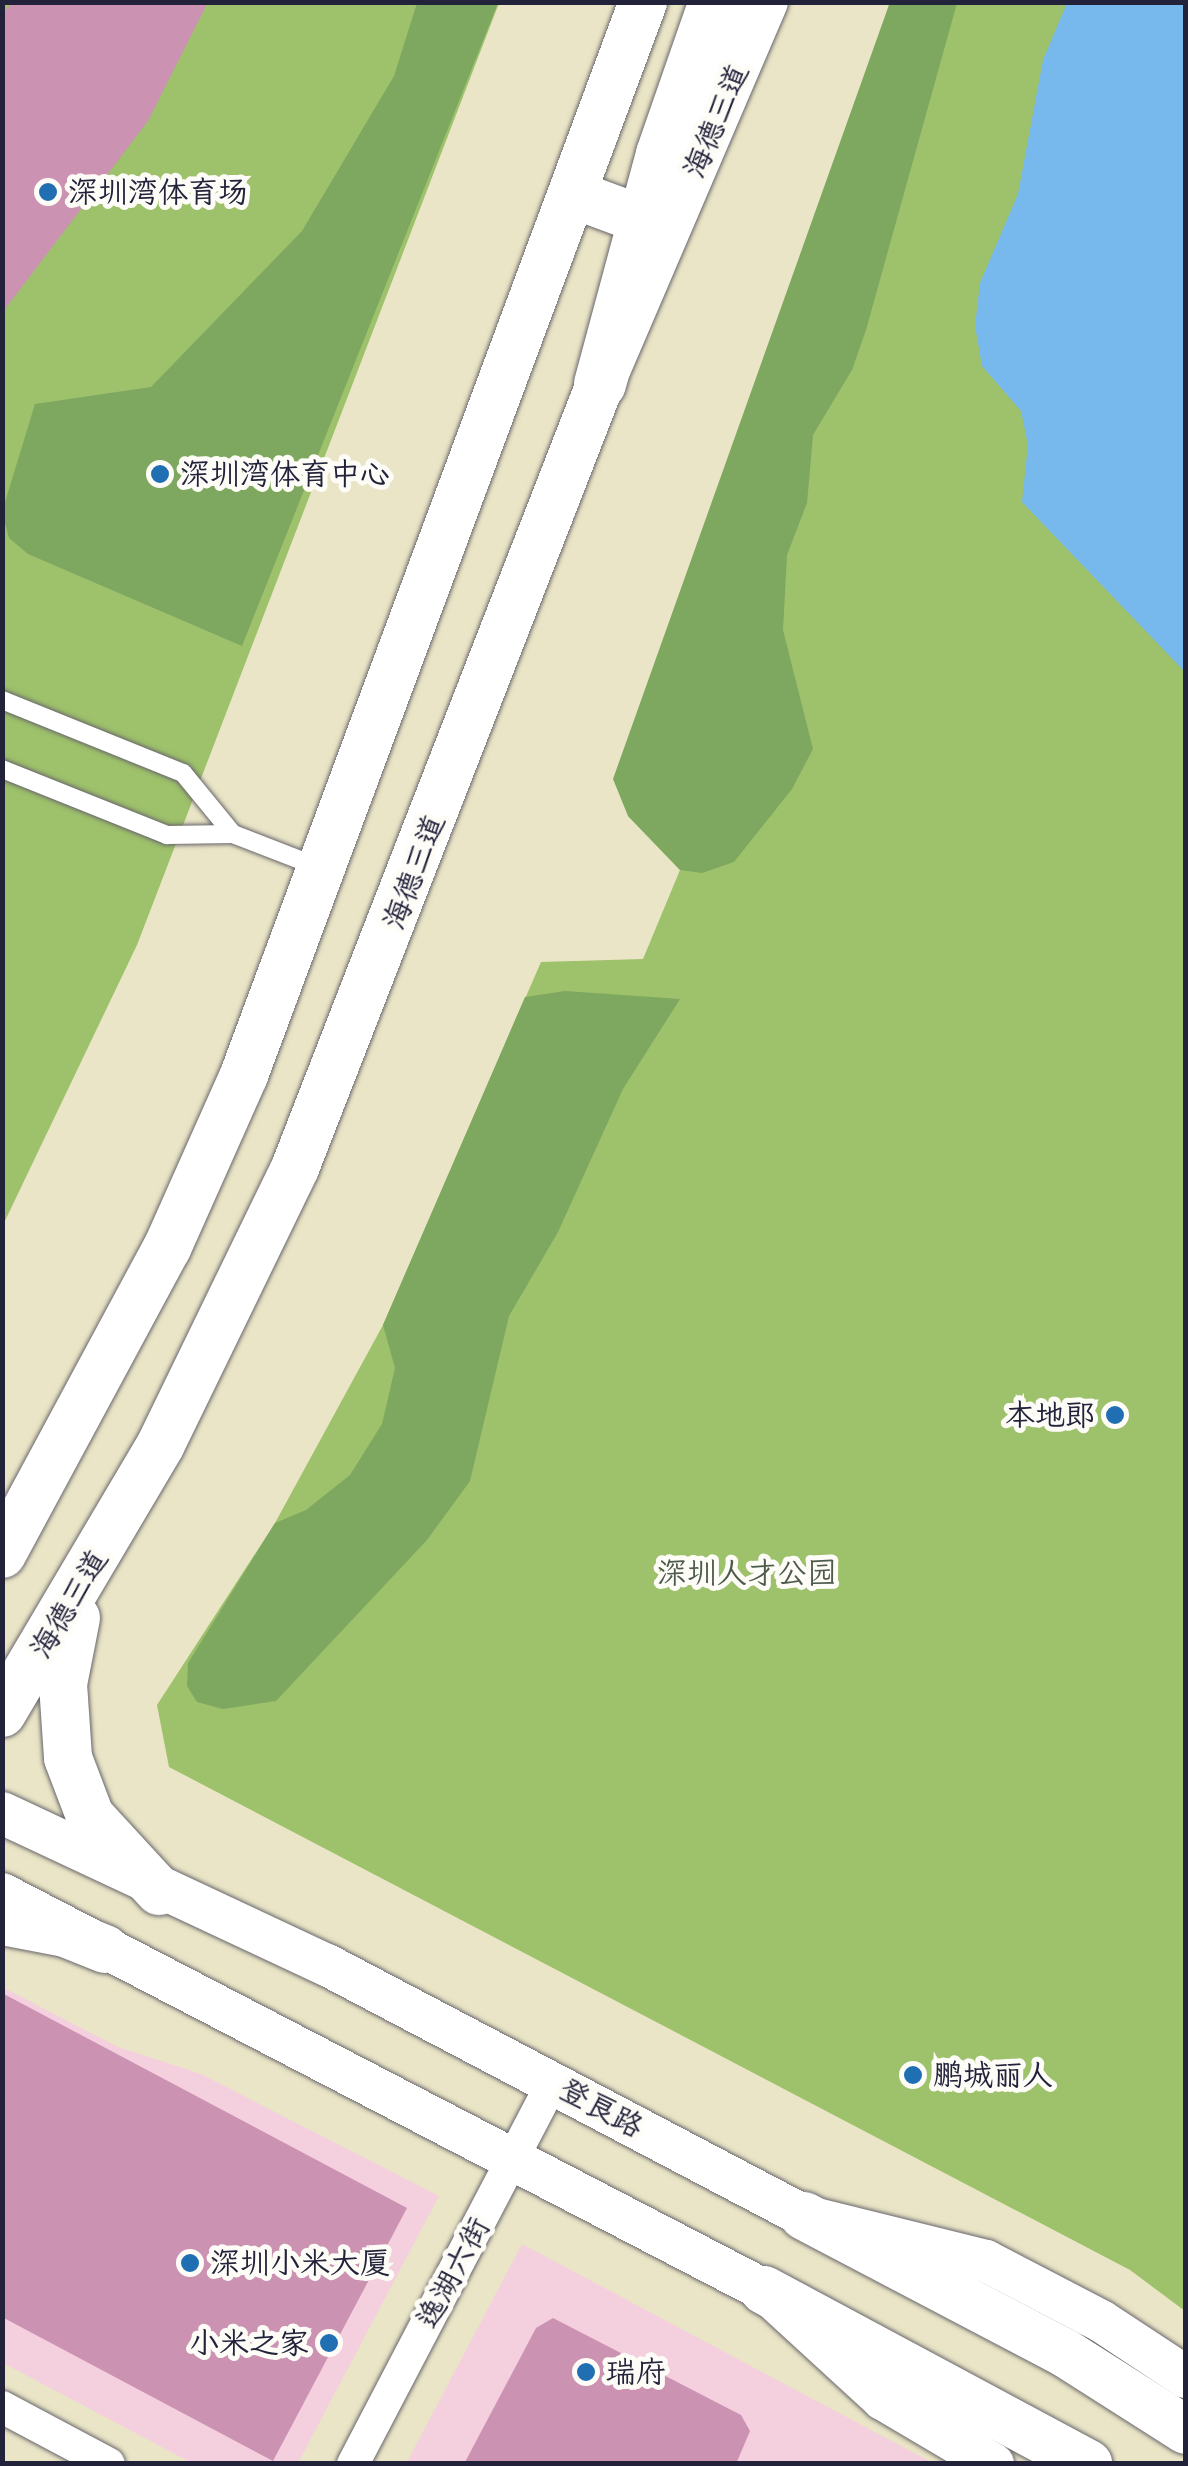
<!DOCTYPE html>
<meta charset="utf-8">
<style>
body{margin:0}
#map{position:relative;width:1188px;height:2466px;overflow:hidden;background:#eae5c6;font-family:Itim,"LXGW WenKai TC",sans-serif}
div>[style]{position:absolute}
[style*='--x']{left:calc(var(--x)*1px);top:calc(var(--y)*1px);width:calc(var(--w)*1px);rotate:calc(var(--a)*1deg)}
.built>*{inset:0;background:#f4cfde}
.green>*{inset:0;background:#9ec16b}
.forest>*{inset:0;background:#7ea75f}
.water>*{inset:0;background:#78b9ed}
.building>*{inset:0;background:#cc92b2}
.roads{filter:drop-shadow(0 0 2px #68666c) drop-shadow(0 0 2px #68666c)}
.service>*{height:18px;margin:-9px;padding:0 9px;transform-origin:9px;border-radius:9px;background:#fff}
.minor>*{height:32px;margin:-16px;padding:0 16px;transform-origin:16px;border-radius:16px;background:#fff}
.tertiary>*{height:42px;margin:-21px;padding:0 21px;transform-origin:21px;border-radius:21px;background:#fff}
.secondary>*{height:48px;margin:-24px;padding:0 24px;transform-origin:24px;border-radius:24px;background:#fff}
.primary>*{height:52px;margin:-26px;padding:0 26px;transform-origin:26px;border-radius:26px;background:#fff}
.dots>*{width:28px;height:28px;translate:-50% -50%;box-sizing:border-box;border:5px solid #fdfcf7;border-radius:50%}
span{translate:-50% -50%;white-space:nowrap;text-align:center;line-height:1.15;-webkit-text-stroke:10px #fdfcf7;paint-order:stroke}
.street-label{font-size:30px;color:#22223b}
.poi-label{font-size:30px;color:#22223b}
.left{translate:0 -50%;text-align:left}
.right{translate:-100% -50%;text-align:right}
.park-label{font-size:30px;color:#4d5a4c}
.frame{position:absolute;inset:0;border:5px solid #22223b;pointer-events:none}
</style>
<div id="map">
<div class="built">
<div style="clip-path:polygon(2px 1987px,118px 2047px,201px 2074px,439px 2196px,298px 2463px,192px 2463px,3px 2363px)"></div>
<div style="clip-path:polygon(522px 2244px,933px 2463px,406px 2464px)"></div>
</div>
<div class="green">
<div style="clip-path:polygon(2px 3px,499px 3px,137px 945px,3px 1225px)"></div>
<div style="clip-path:polygon(890px 3px,1185px 3px,1185px 2311px,1130px 2270px,169px 1767px,157px 1705px,275px 1523px,383px 1325px,541px 962px,643px 959px,680px 870px,628px 816px)"></div>
</div>
<div class="forest">
<div style="clip-path:polygon(890px 2px,957px 3px,866px 330px,852px 370px,813px 435px,807px 503px,787px 555px,783px 630px,813px 749px,792px 789px,734px 862px,702px 873px,680px 870px,628px 816px,613px 779px)"></div>
<div style="clip-path:polygon(417px 3px,498px 3px,242px 646px,28px 554px,9px 538px,2px 512px,35px 404px,151px 387px,302px 231px,394px 76px)"></div>
<div style="clip-path:polygon(565px 991px,680px 999px,623px 1089px,558px 1232px,509px 1316px,470px 1481px,427px 1540px,276px 1701px,223px 1709px,197px 1702px,187px 1686px,188px 1663px,275px 1523px,306px 1510px,350px 1475px,382px 1424px,395px 1368px,383px 1325px,525px 997px)"></div>
</div>
<div class="water">
<div style="clip-path:polygon(1067px 3px,1185px 3px,1185px 672px,1022px 502px,1028px 445px,1021px 411px,982px 366px,975px 326px,980px 283px,1018px 194px,1043px 60px)"></div>
</div>
<div class="building">
<div style="clip-path:polygon(13px 2px,208px 2px,148px 121px,2px 313px,2px 14px)"></div>
<div style="clip-path:polygon(2px 1993px,407px 2208px,273px 2461px,2px 2317px)"></div>
<div style="clip-path:polygon(553px 2318px,741px 2415px,750px 2431px,736px 2464px,464px 2464px,536px 2328px)"></div>
</div>
<div class="roads">
<div class="service">
<div style="--x:2;--y:700;--w:195;--a:22"></div>
<div style="--x:183;--y:773;--w:79;--a:50.7"></div>
<div style="--x:2;--y:769;--w:178;--a:21.8"></div>
<div style="--x:167;--y:835;--w:66;--a:-0.9"></div>
<div style="--x:233;--y:834;--w:91;--a:21.2"></div>
</div>
<div class="minor">
<div style="--x:2;--y:2407;--w:121;--a:28"></div>
<div style="--x:353;--y:2464;--w:430;--a:-62.4"></div>
</div>
<div class="tertiary">
<div style="--x:2;--y:1813;--w:359;--a:25.1"></div>
<div style="--x:327;--y:1965;--w:539;--a:27.75"></div>
<div style="--x:804;--y:2216;--w:187;--a:13.9"></div>
<div style="--x:986;--y:2261;--w:130;--a:27.6"></div>
<div style="--x:1101;--y:2321;--w:102;--a:33.4"></div>
<div style="--x:2;--y:1894;--w:859;--a:27.46"></div>
<div style="--x:764;--y:2290;--w:161;--a:42.5"></div>
<div style="--x:883;--y:2399;--w:128;--a:30.6"></div>
</div>
<div class="secondary">
<div style="--x:573;--y:194;--w:75;--a:20.4"></div>
<div style="--x:2;--y:1554;--w:348;--a:-61.7"></div>
<div style="--x:167;--y:1248;--w:189;--a:-66"></div>
<div style="--x:244;--y:1075;--w:1145;--a:-69.6"></div>
<div style="--x:76;--y:1618;--w:67;--a:101.1"></div>
<div style="--x:63;--y:1684;--w:74;--a:86.1"></div>
<div style="--x:68;--y:1758;--w:62;--a:69.2"></div>
<div style="--x:90;--y:1816;--w:102;--a:47.4"></div>
<div style="--x:2;--y:1713;--w:312;--a:-59.4"></div>
<div style="--x:161;--y:1444;--w:307;--a:-64.1"></div>
<div style="--x:295;--y:1168;--w:841;--a:-68.74"></div>
<div style="--x:600;--y:384;--w:416;--a:-66.8"></div>
<div style="--x:2;--y:1921;--w:64;--a:10.8"></div>
<div style="--x:65;--y:1933;--w:43;--a:21.8"></div>
<div style="--x:804;--y:2216;--w:295;--a:27.7"></div>
<div style="--x:1065;--y:2353;--w:143;--a:32.5"></div>
<div style="--x:764;--y:2290;--w:368;--a:28.2"></div>
</div>
<div class="primary">
<div style="--x:600;--y:384;--w:238;--a:-74.9"></div>
<div style="--x:662;--y:154;--w:161;--a:-70.8"></div>
</div>
</div>
<div class="dots">
<div style="left:48px;top:192px;background:#1f6fb2"></div>
<div style="left:160px;top:474px;background:#1f6fb2"></div>
<div style="left:1115px;top:1415px;background:#1f6fb2"></div>
<div style="left:913px;top:2075px;background:#1f6fb2"></div>
<div style="left:190px;top:2263px;background:#1f6fb2"></div>
<div style="left:329px;top:2343px;background:#1f6fb2"></div>
<div style="left:586px;top:2372px;background:#1f6fb2"></div>
</div>
<div class="street-label">
<span style="left:716px;top:121px;rotate:-67deg">海德三道</span>
<span style="left:414px;top:872px;rotate:-69deg">海德三道</span>
<span style="left:69px;top:1604px;rotate:-59deg">海德三道</span>
<span style="left:601px;top:2108px;rotate:28deg">登良路</span>
<span style="left:453px;top:2273px;rotate:-62deg">逸湖六街</span>
</div>
<div class="poi-label">
<span class="left" style="left:68px;top:192px">深圳湾体育场</span>
<span class="left" style="left:180px;top:474px">深圳湾体育中心</span>
<span class="right" style="left:1095px;top:1415px">本地郎</span>
<span class="left" style="left:933px;top:2075px">鹏城丽人</span>
<span class="left" style="left:210px;top:2263px">深圳小米大厦</span>
<span class="right" style="left:309px;top:2343px">小米之家</span>
<span class="left" style="left:606px;top:2372px">瑞府</span>
</div>
<div class="park-label">
<span style="left:747px;top:1573px">深圳人才公园</span>
</div>
<div class="frame"></div>
</div>
